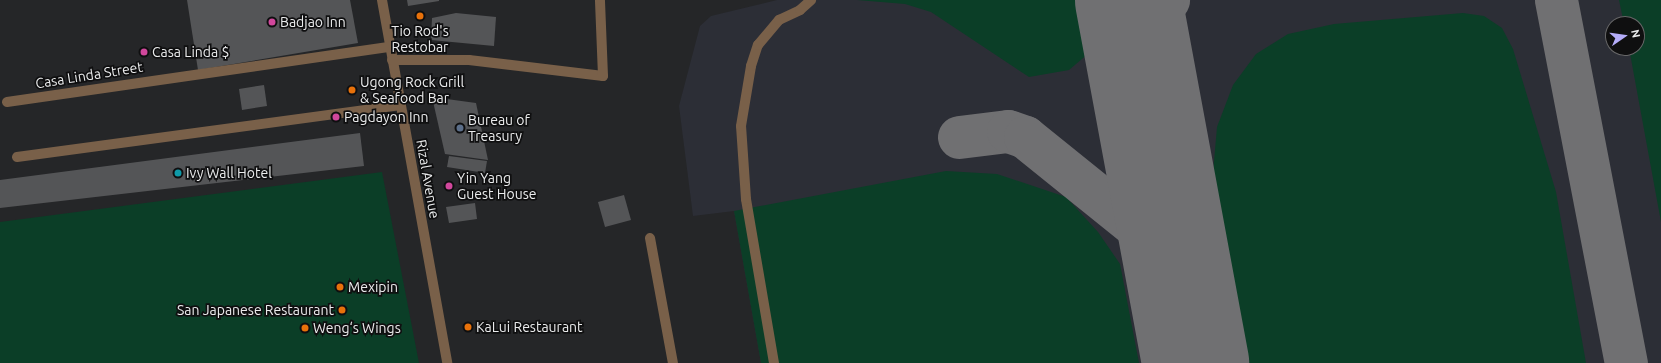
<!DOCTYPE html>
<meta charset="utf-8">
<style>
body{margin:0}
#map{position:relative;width:1661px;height:363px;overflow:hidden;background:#252628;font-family:Ubuntu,sans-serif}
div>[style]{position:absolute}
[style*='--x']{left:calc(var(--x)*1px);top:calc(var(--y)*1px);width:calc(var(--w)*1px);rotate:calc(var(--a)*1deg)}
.built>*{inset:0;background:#2c2e36}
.green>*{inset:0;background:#0b3e27}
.taxiway>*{height:43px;margin:-21.5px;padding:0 21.5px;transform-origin:21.5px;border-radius:21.5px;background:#707072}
.runway>*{height:107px;margin:-53.5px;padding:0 53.5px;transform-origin:53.5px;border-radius:53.5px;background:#707072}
.building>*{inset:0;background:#545557}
.minor>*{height:10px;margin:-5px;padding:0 5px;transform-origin:5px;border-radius:5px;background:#796049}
.dots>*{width:11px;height:11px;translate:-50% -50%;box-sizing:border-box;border:2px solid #0f0f10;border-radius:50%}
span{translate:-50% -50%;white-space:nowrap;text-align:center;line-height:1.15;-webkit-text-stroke:3.5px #0f0f10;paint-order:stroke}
.poi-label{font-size:14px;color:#ebeced}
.left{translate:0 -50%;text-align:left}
.right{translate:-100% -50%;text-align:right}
.street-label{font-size:14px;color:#ebeced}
.north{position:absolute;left:1605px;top:16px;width:40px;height:40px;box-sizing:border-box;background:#0f0f10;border:1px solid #676768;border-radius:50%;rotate:77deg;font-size:11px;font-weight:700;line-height:16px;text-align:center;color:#ebeced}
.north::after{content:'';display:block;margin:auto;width:14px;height:18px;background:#b4acf9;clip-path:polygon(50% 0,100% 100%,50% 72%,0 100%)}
</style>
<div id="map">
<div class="built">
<div style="clip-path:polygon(evenodd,777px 0,1661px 0,1661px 363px,761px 363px,734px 211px,693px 216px,679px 106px,700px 26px,711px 16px,777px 0,1613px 24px,1637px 24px,1637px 48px,1613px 48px,1613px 24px)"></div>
</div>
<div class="green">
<div style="clip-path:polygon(857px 0,1079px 0,1089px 53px,1069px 70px,1029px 77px,931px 12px,905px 4px)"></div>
<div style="clip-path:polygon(1619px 0,1661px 0,1661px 222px,1629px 48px,1637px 48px,1637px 24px,1624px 24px)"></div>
<div style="clip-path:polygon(1463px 13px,1484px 16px,1502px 28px,1513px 49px,1556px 192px,1586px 363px,1249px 363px,1213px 173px,1217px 127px,1233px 85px,1256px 54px,1288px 34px,1334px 24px)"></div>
<div style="clip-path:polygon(946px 171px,997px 174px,1066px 197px,1098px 232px,1120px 264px,1139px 363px,761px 363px,734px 211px)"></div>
<div style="clip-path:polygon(382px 172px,419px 363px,0 363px,0 222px)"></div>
</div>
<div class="taxiway">
<div style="--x:1556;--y:0;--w:370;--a:79.1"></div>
<div style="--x:1143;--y:79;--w:61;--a:-81.5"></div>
<div style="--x:1152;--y:19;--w:25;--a:-50"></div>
<div style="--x:959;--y:137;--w:49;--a:-7"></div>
<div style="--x:1008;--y:131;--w:18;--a:19"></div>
<div style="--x:1025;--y:137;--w:153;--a:38.9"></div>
<div style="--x:1144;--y:233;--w:55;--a:50.9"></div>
</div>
<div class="runway">
<div style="--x:1128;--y:0;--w:369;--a:79.5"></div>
</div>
<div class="building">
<div style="clip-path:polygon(187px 0,350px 0,358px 43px,198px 70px)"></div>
<div style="clip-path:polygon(407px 0,439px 0,439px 1px,408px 6px)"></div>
<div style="clip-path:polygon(456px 13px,496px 17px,494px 46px,431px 40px,432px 18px)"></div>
<div style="clip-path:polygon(264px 85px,267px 106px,242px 110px,239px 89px)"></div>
<div style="clip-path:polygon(432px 97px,476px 103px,488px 160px,445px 154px)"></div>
<div style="clip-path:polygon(360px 133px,364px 166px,0 208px,0 180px)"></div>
<div style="clip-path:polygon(449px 156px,487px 161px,485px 173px,447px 167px)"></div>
<div style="clip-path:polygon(624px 195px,631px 220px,605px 227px,598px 202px)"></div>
<div style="clip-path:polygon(475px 203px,477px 219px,449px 223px,446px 207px)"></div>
</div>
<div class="minor">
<div style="--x:382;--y:0;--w:369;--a:79.8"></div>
<div style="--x:392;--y:60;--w:77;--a:0"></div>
<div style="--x:469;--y:60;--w:135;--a:6.8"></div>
<div style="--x:603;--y:76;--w:76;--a:-92.3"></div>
<div style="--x:7;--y:102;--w:387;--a:-8.2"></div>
<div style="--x:17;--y:157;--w:387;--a:-7.7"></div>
<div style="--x:650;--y:238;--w:127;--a:79.6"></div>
<div style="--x:774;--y:363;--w:166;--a:-99.7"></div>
<div style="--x:746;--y:199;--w:73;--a:-93.9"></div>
<div style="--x:741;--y:126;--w:61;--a:-80.5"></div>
<div style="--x:751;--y:66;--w:22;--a:-72"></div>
<div style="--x:758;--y:45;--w:33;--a:-50"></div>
<div style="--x:779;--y:20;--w:23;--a:-25"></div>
<div style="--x:800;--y:10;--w:15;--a:-42"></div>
</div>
<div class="dots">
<div style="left:420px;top:16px;background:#e8710a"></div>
<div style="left:272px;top:22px;background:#d1479c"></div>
<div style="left:144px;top:52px;background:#d1479c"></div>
<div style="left:352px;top:90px;background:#e8710a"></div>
<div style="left:336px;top:117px;background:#d1479c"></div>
<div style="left:460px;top:128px;background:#5c6f8a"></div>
<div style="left:178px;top:173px;background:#0f9aa8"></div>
<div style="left:449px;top:186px;background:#d1479c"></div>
<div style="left:340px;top:287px;background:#e8710a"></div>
<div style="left:342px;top:310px;background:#e8710a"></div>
<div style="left:468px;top:327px;background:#e8710a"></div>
<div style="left:305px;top:328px;background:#e8710a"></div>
</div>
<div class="poi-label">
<span class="left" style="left:280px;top:22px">Badjao Inn</span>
<span style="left:420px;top:39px">Tio Rod's<br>Restobar</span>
<span class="left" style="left:152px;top:52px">Casa Linda $</span>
<span class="left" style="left:360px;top:90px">Ugong Rock Grill<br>&amp; Seafood Bar</span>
<span class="left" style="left:344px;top:117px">Pagdayon Inn</span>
<span class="left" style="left:468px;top:128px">Bureau of<br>Treasury</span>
<span class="left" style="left:186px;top:173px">Ivy Wall Hotel</span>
<span class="left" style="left:457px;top:186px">Yin Yang<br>Guest House</span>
<span class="left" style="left:348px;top:287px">Mexipin</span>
<span class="right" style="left:334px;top:310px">San Japanese Restaurant</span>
<span class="left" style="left:476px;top:327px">KaLui Restaurant</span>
<span class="left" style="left:313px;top:328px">Weng‘s Wings</span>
</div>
<div class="street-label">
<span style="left:89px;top:75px;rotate:-9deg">Casa Linda Street</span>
<span style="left:428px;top:179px;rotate:80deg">Rizal Avenue</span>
</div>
<div class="north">N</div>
</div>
